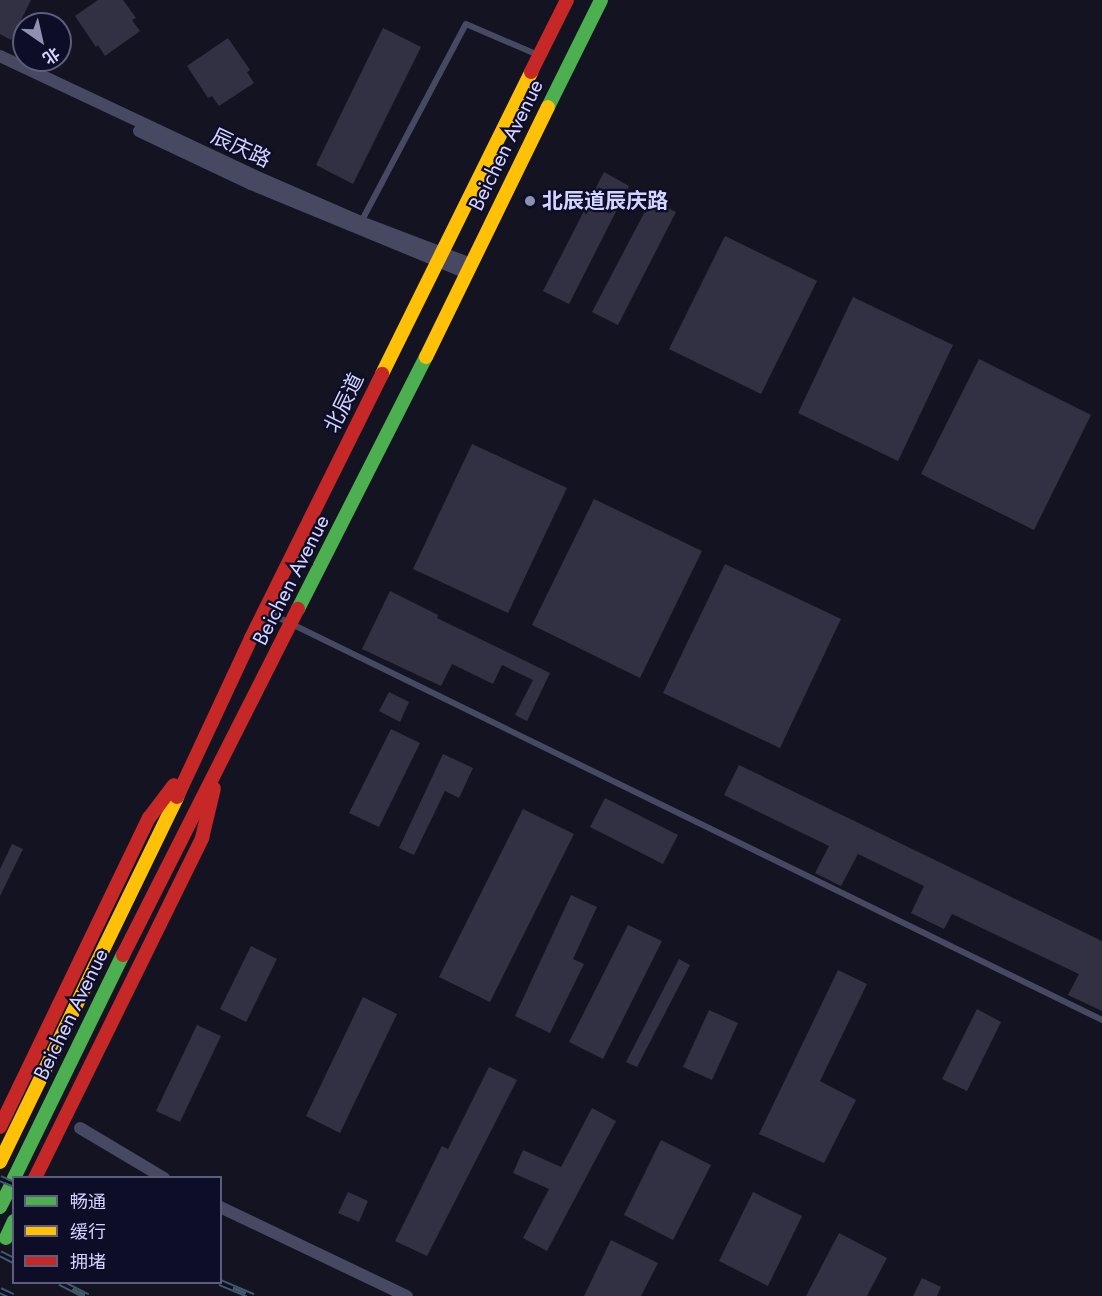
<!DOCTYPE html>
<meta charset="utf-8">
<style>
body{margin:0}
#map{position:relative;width:1102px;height:1296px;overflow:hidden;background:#141321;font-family:Jost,"Noto Sans SC",sans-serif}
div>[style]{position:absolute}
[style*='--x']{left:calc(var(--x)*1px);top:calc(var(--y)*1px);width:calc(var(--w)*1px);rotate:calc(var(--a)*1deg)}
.building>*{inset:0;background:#323143}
.lane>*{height:6px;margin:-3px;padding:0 3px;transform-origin:3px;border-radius:3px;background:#474962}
.street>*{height:12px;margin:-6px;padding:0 6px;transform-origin:6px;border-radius:6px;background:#474962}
.fast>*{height:14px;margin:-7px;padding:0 7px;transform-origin:7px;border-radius:7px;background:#4caf50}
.slow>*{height:14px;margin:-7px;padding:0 7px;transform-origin:7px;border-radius:7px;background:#ffc107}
.jam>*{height:14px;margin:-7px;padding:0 7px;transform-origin:7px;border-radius:7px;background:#c62828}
.rail>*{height:7px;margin-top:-3.5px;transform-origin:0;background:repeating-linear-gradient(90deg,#0e0d27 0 14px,#3f5a69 0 28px);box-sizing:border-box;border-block:2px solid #3f5a69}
.dots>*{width:16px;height:16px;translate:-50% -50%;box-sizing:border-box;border:3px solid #0e0d27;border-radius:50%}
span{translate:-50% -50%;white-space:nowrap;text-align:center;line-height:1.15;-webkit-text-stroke:4.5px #0e0d27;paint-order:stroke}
.street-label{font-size:21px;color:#d3d4ff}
.poi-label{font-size:21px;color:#d3d4ff;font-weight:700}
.left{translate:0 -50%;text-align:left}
.legend{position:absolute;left:12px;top:1176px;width:210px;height:108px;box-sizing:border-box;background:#0e0d27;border:2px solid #5d5d7d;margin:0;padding:8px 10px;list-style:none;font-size:18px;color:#d3d4ff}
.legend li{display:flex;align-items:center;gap:12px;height:30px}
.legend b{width:30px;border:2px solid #5d5d7d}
.north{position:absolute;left:12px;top:12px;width:60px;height:60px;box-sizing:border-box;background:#0e0d27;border:2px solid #5d5d7d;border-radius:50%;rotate:146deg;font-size:16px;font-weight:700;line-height:24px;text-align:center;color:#d3d4ff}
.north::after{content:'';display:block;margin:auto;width:21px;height:27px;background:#9090b1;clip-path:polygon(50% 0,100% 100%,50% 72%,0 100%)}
</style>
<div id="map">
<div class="building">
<div style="clip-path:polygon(0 0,31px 0,11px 40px,0 34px)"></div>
<div style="clip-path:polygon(98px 0,123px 0,136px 18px,132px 20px,140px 31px,105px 56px,98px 45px,96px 47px,75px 16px)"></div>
<div style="clip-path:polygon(383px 28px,421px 47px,353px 184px,316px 165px)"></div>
<div style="clip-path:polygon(228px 38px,250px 70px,247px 72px,254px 83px,219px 106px,212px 96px,208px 98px,187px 66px)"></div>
<div style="clip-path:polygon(604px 172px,629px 186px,569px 304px,543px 291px)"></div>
<div style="clip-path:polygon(651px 200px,676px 212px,618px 325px,592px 312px)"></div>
<div style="clip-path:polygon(725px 236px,817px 281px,761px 394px,669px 349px)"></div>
<div style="clip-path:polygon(853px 297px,953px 345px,898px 461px,798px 413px)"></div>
<div style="clip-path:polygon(979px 359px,1091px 415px,1034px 530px,921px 474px)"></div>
<div style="clip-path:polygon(472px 444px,567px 488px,508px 613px,413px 569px)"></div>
<div style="clip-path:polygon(594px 499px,702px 551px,640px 678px,532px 625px)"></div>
<div style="clip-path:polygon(725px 564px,841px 619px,780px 748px,663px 693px)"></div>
<div style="clip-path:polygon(390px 591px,438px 615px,437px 618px,550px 673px,527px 721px,515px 715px,533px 680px,502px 665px,493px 684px,452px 664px,441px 686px,362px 649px)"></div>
<div style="clip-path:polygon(389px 692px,409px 702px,400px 722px,379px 711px)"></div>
<div style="clip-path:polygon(391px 729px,420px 743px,379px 827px,349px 813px)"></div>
<div style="clip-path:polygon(443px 754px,473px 768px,459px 798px,445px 791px,414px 855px,399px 848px)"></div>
<div style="clip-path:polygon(739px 765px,1102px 941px,1102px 1011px,1068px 995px,1079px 974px,952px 914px,944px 929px,911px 913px,924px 886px,858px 854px,841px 886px,815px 873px,829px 846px,724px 795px)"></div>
<div style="clip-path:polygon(605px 798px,678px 835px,663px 864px,590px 827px)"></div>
<div style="clip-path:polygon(523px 809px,574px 834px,490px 1002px,439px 977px)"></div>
<div style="clip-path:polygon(12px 844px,23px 849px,0 896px,0 869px)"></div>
<div style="clip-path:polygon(571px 895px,597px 907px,573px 959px,584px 964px,550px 1033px,515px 1016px)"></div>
<div style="clip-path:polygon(628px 925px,662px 941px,603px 1059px,569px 1042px)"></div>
<div style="clip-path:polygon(251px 946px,277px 959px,246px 1022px,220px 1009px)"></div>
<div style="clip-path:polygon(679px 959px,690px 965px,637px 1067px,626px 1062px)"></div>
<div style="clip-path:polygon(838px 970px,867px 984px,820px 1081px,856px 1100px,824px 1163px,759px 1134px)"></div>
<div style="clip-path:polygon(363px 997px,397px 1014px,340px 1133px,306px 1116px)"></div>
<div style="clip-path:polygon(977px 1009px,1001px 1022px,967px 1091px,942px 1079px)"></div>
<div style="clip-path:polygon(709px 1010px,738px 1023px,712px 1080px,683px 1067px)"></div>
<div style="clip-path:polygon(197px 1025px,221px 1036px,180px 1122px,156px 1111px)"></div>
<div style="clip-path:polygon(489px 1067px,517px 1080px,427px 1256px,395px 1241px,442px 1146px,448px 1149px)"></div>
<div style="clip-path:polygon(592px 1108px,616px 1121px,547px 1251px,523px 1238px,549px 1189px,513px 1173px,523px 1150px,561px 1167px)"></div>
<div style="clip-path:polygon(661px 1140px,711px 1165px,673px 1240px,624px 1215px)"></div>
<div style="clip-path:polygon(348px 1192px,368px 1201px,359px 1222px,338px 1213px)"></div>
<div style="clip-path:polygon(753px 1192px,802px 1216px,768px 1286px,719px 1261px)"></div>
<div style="clip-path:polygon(839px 1233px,887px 1258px,867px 1296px,806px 1296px)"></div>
<div style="clip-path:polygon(611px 1240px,658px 1263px,641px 1296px,584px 1296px)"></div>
<div style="clip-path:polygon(922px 1278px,941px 1287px,937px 1296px,913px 1296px)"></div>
</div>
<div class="lane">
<div style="--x:360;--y:224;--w:226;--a:-62.1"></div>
<div style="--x:466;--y:24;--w:78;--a:23.3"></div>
<div style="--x:265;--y:611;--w:932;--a:26.04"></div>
</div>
<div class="street">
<div style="--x:0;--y:56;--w:282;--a:25.2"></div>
<div style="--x:255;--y:176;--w:116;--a:23.5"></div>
<div style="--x:361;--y:222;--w:118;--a:20.9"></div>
<div style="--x:139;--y:131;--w:124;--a:25.3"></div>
<div style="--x:251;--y:184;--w:234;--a:22.4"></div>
<div style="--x:80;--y:1128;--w:98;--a:30.8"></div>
<div style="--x:220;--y:1207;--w:207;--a:25.5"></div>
</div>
<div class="fast">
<div style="--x:548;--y:107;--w:119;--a:-63.6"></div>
<div style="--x:298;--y:609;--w:283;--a:-63.1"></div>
<div style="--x:14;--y:1178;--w:248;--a:-64"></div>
<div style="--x:0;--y:1207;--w:30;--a:-63"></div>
<div style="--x:6;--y:1238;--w:19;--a:-65"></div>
</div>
<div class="slow">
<div style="--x:426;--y:357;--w:278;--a:-64"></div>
<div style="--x:382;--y:374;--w:337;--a:-63.7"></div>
<div style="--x:0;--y:1162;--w:406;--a:-64.1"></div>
</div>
<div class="jam">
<div style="--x:531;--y:72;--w:80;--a:-63.4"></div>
<div style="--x:177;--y:797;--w:175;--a:-65"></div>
<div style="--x:251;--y:638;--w:295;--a:-63.6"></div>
<div style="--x:123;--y:955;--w:388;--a:-63.2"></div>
<div style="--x:0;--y:1127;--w:343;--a:-64.3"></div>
<div style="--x:149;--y:818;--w:41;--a:-52.9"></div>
<div style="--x:35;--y:1178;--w:379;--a:-63.8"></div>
<div style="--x:202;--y:838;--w:51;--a:-76.5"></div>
</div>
<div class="rail">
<div style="--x:0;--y:1178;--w:15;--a:23"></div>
<div style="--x:0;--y:1253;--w:16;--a:27"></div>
<div style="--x:60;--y:1282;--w:31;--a:27"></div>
<div style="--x:220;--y:1282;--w:36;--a:23"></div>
<div style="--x:0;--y:1290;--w:14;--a:25"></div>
</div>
<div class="dots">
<div style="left:530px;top:201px;background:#9090b1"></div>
</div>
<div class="street-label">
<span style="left:506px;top:145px;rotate:-64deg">Beichen Avenue</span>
<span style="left:241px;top:148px;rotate:25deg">辰庆路</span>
<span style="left:344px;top:403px;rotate:-64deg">北辰道</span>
<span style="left:291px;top:580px;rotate:-63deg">Beichen Avenue</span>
<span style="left:71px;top:1014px;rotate:-64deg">Beichen Avenue</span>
</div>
<div class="poi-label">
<span class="left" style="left:542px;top:201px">北辰道辰庆路</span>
</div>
<ul class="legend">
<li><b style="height:8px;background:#4caf50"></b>畅通</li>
<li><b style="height:8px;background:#ffc107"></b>缓行</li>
<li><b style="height:8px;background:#c62828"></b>拥堵</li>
</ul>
<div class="north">北</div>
</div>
